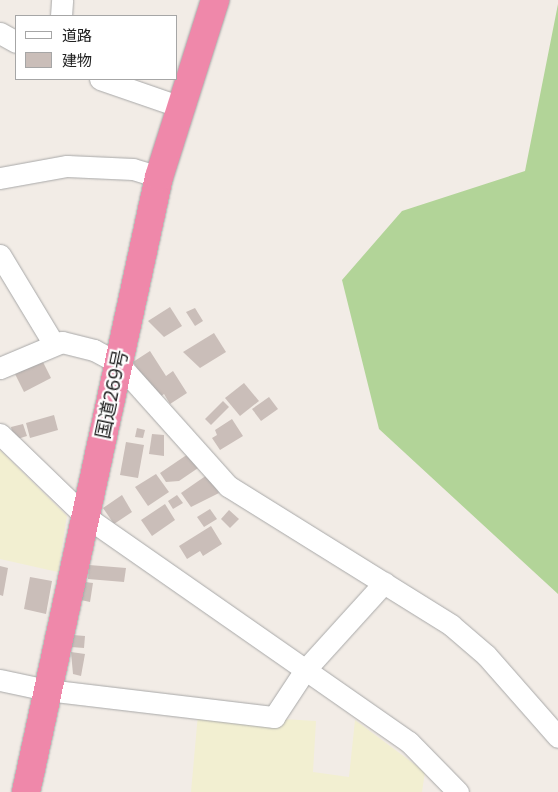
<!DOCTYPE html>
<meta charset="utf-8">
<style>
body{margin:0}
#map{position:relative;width:558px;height:792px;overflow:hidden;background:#f2ece6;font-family:Commissioner,"Noto Sans JP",sans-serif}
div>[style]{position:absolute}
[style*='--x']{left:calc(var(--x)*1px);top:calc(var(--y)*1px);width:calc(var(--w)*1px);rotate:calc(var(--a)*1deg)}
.farmland>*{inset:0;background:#f2efd1}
.forest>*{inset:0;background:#b2d498}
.building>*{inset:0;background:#cabeb9}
.roads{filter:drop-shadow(0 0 1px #a8a8a8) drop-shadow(0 0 1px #a8a8a8)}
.minor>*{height:21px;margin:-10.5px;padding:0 10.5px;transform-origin:10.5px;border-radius:10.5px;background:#fff}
.highway>*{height:28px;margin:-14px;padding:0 14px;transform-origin:14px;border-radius:14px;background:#ef88aa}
span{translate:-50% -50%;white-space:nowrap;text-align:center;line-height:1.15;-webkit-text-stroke:4.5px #fff;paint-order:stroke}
.street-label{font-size:19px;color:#212121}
.legend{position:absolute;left:15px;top:15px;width:162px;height:65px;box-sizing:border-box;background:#fff;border:1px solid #a6a6a6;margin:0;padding:6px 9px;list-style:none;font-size:15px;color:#212121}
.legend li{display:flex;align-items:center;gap:10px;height:25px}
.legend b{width:25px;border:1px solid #a6a6a6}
</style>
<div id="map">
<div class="farmland">
<div style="clip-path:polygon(0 450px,67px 516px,58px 572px,0 559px)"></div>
<div style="clip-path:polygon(198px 714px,316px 721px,313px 772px,349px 777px,355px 720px,425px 772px,422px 792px,191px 792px)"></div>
</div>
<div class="forest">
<div style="clip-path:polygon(558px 4px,558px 594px,379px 429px,342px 280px,402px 211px,525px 171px)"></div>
</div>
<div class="building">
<div style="clip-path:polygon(170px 307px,182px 326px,164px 337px,148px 321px)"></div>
<div style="clip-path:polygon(195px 308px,203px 321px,195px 326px,186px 312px)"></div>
<div style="clip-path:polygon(214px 333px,226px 352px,200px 368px,183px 352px)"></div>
<div style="clip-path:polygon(150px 351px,166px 376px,173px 371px,187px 393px,170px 404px,164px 394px,157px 399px,133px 362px)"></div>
<div style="clip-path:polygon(42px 360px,51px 378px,24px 392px,15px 374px)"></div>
<div style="clip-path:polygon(244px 383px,259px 401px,240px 416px,225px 398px)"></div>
<div style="clip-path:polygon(269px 397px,278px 409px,261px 421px,252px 409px)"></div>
<div style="clip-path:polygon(223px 401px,229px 407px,211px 425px,205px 419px)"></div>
<div style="clip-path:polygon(54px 415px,58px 430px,30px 438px,26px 423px)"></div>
<div style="clip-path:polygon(232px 419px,243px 436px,220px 450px,212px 438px,217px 435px,215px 430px)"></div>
<div style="clip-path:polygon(23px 424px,27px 436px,14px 440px,11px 427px)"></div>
<div style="clip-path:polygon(137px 428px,145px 430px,143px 438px,135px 437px)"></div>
<div style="clip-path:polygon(152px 434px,164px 435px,164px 456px,149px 454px)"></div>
<div style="clip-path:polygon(126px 442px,144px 445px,138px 478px,120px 475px)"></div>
<div style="clip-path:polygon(191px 452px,201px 466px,179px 481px,166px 482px,160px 473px)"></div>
<div style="clip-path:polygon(156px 474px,169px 492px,148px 506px,135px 487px)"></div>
<div style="clip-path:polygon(207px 475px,219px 493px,191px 507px,181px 493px)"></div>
<div style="clip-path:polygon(122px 495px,132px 512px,114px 524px,103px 508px)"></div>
<div style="clip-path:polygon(177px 495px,183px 503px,173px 509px,168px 501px)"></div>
<div style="clip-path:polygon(165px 504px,175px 520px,152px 536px,141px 520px)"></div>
<div style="clip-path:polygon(210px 509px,217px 519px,204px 527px,197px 517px)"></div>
<div style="clip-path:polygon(229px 510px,239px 519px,230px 528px,221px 519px)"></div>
<div style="clip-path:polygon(211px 526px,222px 544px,203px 556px,200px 551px,187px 559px,179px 546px)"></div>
<div style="clip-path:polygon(89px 565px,126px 568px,124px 582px,88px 579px)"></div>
<div style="clip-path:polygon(0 566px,8px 568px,3px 596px,0 595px)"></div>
<div style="clip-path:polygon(30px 577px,52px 581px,46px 614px,24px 609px)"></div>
<div style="clip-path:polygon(85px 582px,93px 583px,90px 602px,81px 600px)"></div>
<div style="clip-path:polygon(73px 635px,85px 636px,84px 648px,71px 647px)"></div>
<div style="clip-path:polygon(71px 652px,85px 654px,81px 676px,73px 674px)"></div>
</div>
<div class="roads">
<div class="minor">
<div style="--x:61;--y:16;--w:16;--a:-86"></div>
<div style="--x:0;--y:33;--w:18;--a:29"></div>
<div style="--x:100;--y:79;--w:83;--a:19.1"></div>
<div style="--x:0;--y:178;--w:68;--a:-10.2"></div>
<div style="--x:67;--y:166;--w:66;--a:2.6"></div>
<div style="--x:133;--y:169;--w:27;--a:17"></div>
<div style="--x:0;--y:255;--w:103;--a:58.9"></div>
<div style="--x:0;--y:368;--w:67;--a:-22.8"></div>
<div style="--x:62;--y:342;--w:33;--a:14"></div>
<div style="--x:94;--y:350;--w:27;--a:28"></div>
<div style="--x:118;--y:363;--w:165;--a:48.2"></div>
<div style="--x:228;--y:486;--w:263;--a:31.9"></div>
<div style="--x:451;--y:625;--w:46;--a:40.6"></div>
<div style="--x:486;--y:655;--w:109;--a:48.7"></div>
<div style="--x:0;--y:434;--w:118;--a:44"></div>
<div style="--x:85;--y:516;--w:395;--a:34.9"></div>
<div style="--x:409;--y:742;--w:70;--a:45.6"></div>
<div style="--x:0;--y:680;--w:48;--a:12"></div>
<div style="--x:47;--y:690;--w:229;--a:6.8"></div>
<div style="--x:274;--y:717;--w:56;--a:-56.6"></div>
<div style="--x:305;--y:670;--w:118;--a:-47.8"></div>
</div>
<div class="highway">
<div style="--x:26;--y:792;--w:629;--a:-77.8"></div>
<div style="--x:159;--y:177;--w:186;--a:-72.4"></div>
</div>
</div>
<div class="street-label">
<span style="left:111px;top:394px;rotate:-78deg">国道269号</span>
</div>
<ul class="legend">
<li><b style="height:6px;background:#fff"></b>道路</li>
<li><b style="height:14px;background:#cabeb9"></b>建物</li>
</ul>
</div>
